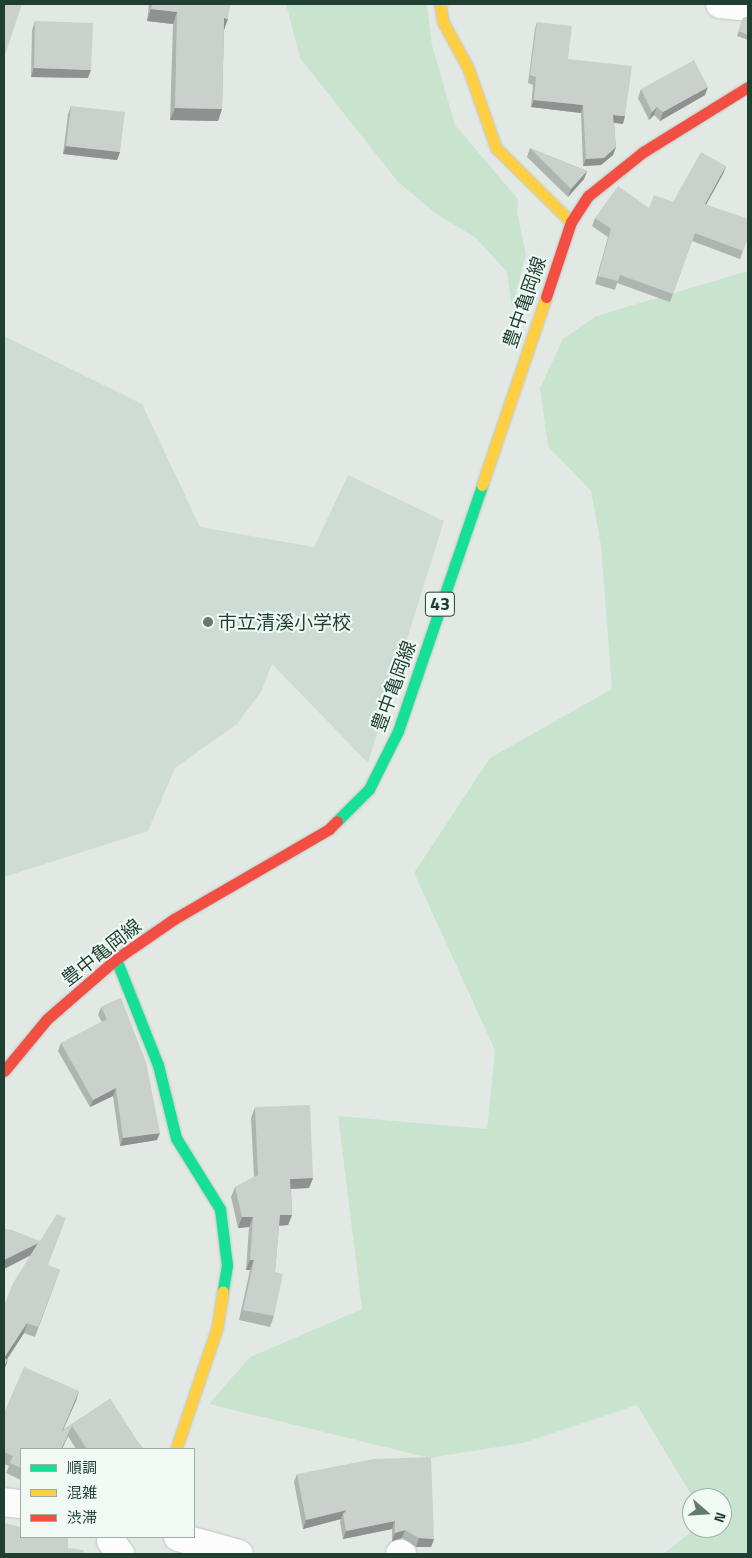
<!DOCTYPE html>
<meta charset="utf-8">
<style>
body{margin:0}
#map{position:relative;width:752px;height:1558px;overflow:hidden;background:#e2e9e5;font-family:"Titillium Web","Noto Sans JP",sans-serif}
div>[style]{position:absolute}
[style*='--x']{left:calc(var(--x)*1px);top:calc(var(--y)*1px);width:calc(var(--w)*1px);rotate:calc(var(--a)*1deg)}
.built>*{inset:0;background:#cfdbd5}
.green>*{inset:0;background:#c9e4ce}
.roads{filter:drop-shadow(0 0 1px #bfc6c2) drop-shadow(0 0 1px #bfc6c2)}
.street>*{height:28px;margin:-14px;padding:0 14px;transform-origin:14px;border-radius:14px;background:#fbfcfb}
.fast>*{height:11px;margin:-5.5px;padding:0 5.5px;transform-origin:5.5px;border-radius:5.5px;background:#16e098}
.slow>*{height:11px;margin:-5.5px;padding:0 5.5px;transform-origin:5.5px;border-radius:5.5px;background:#ffcf43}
.jam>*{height:11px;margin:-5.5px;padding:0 5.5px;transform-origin:5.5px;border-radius:5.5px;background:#f24e42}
.wall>*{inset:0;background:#aeb4b0}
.shaded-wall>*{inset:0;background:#8d9290}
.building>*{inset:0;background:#cad1cd}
.dots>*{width:14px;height:14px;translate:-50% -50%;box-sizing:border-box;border:2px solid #f0f9f3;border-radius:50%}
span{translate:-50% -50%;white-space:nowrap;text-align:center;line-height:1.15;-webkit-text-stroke:4px #f0f9f3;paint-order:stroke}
.shield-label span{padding:1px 4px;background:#f0f9f3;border:1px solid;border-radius:4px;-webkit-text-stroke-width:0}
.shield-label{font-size:18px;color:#1e3f32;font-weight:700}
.street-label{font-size:19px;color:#1e3f32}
.poi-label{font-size:19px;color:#1e3f32}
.left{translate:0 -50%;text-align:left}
.frame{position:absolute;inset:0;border:5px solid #1e3f32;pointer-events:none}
.legend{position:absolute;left:20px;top:1448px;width:175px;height:90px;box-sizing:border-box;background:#f0f9f3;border:1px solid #9cafa6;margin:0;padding:6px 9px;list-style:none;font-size:15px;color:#1e3f32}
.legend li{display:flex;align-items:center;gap:10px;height:25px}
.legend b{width:25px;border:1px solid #9cafa6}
.north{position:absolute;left:682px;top:1488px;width:50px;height:50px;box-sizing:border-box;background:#f0f9f3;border:1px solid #9cafa6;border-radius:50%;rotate:109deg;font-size:14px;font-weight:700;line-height:20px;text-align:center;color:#1e3f32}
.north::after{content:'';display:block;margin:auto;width:18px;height:22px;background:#637a71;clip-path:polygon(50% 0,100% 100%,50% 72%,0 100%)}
</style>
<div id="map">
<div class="built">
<div style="clip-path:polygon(4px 336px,142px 404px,200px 527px,314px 547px,348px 475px,444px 521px,368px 763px,272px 664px,261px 692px,237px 724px,175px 768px,148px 831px,4px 877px)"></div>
</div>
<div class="green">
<div style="clip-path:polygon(286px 4px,427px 4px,432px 45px,455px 125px,518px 199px,517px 212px,526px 254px,512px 308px,507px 272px,476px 238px,435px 213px,398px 182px,300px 58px)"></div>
<div style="clip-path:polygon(748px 271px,748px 1554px,663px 1554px,696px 1528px,722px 1528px,722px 1498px,693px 1498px,637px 1405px,523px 1443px,430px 1458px,209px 1404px,250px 1357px,362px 1309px,338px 1116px,487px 1129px,495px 1050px,414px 873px,490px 758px,612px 689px,601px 546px,591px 491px,548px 446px,540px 388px,563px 339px,596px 316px)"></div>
</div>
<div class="roads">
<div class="street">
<div style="--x:720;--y:4;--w:28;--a:6"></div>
<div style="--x:4;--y:1502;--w:17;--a:7"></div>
<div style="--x:178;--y:1537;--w:63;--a:15.6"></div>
<div style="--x:111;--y:1541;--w:16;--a:55"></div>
<div style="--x:400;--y:1554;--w:2;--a:0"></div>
</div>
<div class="fast">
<div style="--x:337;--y:821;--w:45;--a:-45"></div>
<div style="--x:369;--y:789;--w:65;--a:-63.4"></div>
<div style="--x:398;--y:731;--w:260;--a:-71.1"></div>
<div style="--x:116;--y:959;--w:114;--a:68.4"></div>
<div style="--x:158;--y:1065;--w:75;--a:76.1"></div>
<div style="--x:176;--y:1138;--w:84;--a:58.2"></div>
<div style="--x:220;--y:1209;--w:56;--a:82.9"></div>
<div style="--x:227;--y:1265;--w:26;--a:99"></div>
</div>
<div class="slow">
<div style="--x:440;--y:4;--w:18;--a:81"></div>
<div style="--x:443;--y:22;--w:52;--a:61.5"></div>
<div style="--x:468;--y:68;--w:85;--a:70.7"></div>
<div style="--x:496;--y:148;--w:105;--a:44.6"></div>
<div style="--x:482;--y:485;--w:199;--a:-71.2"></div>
<div style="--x:176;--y:1449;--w:128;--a:-71.3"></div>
<div style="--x:217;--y:1328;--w:37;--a:-81"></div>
</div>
<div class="jam">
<div style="--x:546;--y:297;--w:79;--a:-71.6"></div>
<div style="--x:571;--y:222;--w:31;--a:-57"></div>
<div style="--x:588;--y:196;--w:70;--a:-38.7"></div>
<div style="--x:643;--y:152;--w:123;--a:-31.8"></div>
<div style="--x:4;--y:1071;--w:67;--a:-50.4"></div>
<div style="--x:47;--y:1019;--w:91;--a:-41"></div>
<div style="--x:116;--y:959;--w:70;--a:-34.6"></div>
<div style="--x:174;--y:919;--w:179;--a:-30.1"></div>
<div style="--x:329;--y:829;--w:11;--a:-45"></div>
</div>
</div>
<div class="wall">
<div style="clip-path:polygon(149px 4px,230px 4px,224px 30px,222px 109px,218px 121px,170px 120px,173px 24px,147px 21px)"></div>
<div style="clip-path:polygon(748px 17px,748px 40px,737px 36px,743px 18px)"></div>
<div style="clip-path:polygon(35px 21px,88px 78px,31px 77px,32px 30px)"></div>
<div style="clip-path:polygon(537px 22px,623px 124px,614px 123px,616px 147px,613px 155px,601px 165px,583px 166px,581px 113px,531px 107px,533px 85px,528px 83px,535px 29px)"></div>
<div style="clip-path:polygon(641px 89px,705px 95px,660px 121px,654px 115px,649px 120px,638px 98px)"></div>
<div style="clip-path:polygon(71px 106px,120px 152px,117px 160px,63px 154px,68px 114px)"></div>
<div style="clip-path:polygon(530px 148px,587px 171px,584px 179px,568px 197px,527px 157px)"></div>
<div style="clip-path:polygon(726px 166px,723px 174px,706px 204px,748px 237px,740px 259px,692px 241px,670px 302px,617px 283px,615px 290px,595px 284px,608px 237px,592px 226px,595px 218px,649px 208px,673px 202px)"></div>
<div style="clip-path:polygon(121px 998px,157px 1140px,120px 1146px,113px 1096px,90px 1107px,58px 1051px,61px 1043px,102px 1022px,98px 1015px,101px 1007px)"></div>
<div style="clip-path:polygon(255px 1107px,313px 1178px,309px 1188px,291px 1189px,292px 1215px,288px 1225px,279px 1226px,275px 1272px,274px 1316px,270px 1327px,239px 1320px,250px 1270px,246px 1270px,249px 1227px,238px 1228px,231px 1197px,235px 1187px,254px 1177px,251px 1118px)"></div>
<div style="clip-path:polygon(4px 1229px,48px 1266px,60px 1270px,35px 1337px,24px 1333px,7px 1359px,8px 1360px,4px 1370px,4px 1306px,31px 1255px,4px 1269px)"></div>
<div style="clip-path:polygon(79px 1391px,63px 1430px,110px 1399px,137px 1441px,144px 1449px,76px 1449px,68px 1436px,21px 1449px,21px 1480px,6px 1473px,9px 1466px,4px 1464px,4px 1413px)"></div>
<div style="clip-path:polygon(297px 1474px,434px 1539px,431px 1547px,416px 1547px,402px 1538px,392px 1541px,392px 1529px,343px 1539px,340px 1522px,341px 1519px,303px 1529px,294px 1482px)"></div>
</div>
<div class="shaded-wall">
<div style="clip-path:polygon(151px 9px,177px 12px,173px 24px,147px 21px)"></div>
<div style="clip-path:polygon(224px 18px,228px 19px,224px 30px)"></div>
<div style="clip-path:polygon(34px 68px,91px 70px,88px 78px,31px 77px)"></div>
<div style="clip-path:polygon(708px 87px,705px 95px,660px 121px,663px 112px)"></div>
<div style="clip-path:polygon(534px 100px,583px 105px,581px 113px,531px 107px)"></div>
<div style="clip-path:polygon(657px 107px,654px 115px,649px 120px,652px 112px)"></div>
<div style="clip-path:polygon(175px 108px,222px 109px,218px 121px,170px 120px)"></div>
<div style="clip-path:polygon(613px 115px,625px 116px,623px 124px,611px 122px)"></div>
<div style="clip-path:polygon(66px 146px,120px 152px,117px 160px,63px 154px)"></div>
<div style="clip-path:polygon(616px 147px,613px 155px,601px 165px,583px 166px,586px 159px)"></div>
<div style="clip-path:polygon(726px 166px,723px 174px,702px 212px,705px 204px)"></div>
<div style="clip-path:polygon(587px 171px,584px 179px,568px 197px,571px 189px)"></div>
<div style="clip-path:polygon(116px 1088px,113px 1096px,90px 1107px,93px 1100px)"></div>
<div style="clip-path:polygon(160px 1133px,157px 1140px,120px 1146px,123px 1138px)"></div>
<div style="clip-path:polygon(313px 1178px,309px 1188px,286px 1189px,290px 1179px)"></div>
<div style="clip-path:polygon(280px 1215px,292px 1215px,288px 1225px,276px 1226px)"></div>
<div style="clip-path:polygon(242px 1217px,253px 1217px,249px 1227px,238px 1228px)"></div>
<div style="clip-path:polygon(38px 1243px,35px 1253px,4px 1269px,4px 1260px)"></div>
<div style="clip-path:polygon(250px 1260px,254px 1260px,250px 1270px,246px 1270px)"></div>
<div style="clip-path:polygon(27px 1323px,24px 1333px,4px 1364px,4px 1358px)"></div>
<div style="clip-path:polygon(8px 1360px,4px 1370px,4px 1365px)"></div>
<div style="clip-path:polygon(79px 1391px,76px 1401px,58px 1441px,62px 1431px)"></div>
<div style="clip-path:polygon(72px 1426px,68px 1436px,62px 1449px,61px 1449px)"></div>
<div style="clip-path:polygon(347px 1510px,343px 1514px,341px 1519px,303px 1529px,306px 1520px)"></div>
<div style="clip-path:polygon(395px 1521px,392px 1529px,343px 1539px,346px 1531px)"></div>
<div style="clip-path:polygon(405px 1530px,402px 1538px,392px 1541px,395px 1533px)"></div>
<div style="clip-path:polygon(419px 1538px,434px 1539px,431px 1547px,416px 1547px)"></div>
</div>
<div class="building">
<div style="clip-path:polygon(4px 4px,22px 4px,4px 58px)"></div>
<div style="clip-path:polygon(152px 4px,230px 4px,228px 19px,224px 18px,222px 109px,175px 108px,177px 12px,151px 9px)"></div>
<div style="clip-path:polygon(748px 17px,748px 35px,738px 31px,743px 18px)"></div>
<div style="clip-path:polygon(35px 21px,93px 23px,91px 70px,34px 68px)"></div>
<div style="clip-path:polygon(537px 22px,572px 26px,568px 59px,632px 66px,625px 116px,613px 115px,616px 147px,604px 158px,586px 159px,583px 105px,534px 100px,536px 77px,530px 75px)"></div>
<div style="clip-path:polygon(694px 60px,708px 87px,663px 112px,657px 107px,652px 112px,641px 89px)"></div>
<div style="clip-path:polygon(71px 106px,125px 112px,120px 152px,66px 146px)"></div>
<div style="clip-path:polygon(530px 148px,587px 171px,571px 189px)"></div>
<div style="clip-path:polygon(701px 152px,726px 166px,705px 204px,748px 219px,748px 237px,743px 251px,695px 233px,673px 294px,620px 275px,618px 281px,598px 276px,611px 229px,595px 218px,618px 186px,649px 208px,654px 195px,673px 202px)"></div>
<div style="clip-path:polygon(121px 998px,146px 1062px,160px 1133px,123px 1138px,116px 1088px,93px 1100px,61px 1043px,107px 1019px,101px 1007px)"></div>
<div style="clip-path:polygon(310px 1105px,313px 1178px,290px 1179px,292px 1215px,280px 1215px,275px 1272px,283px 1274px,274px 1316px,243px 1310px,254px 1260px,250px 1260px,253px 1217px,242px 1217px,235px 1187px,258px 1175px,255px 1107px)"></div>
<div style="clip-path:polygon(57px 1214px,66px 1218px,48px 1265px,60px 1270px,38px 1327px,27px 1323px,4px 1358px,8px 1360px,4px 1365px,4px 1306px,12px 1285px,38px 1243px,4px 1260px,4px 1229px,12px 1230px,40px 1241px)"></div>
<div style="clip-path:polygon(24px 1367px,79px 1391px,62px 1431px,110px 1399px,137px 1441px,144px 1449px,87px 1449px,72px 1426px,61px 1449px,21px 1449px,21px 1468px,10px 1463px,13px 1456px,4px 1452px,4px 1413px)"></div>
<div style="clip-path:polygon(431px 1457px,434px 1539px,419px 1538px,405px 1530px,395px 1533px,395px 1521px,346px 1531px,343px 1514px,347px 1510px,306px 1520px,297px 1474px,374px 1459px)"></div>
<div style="clip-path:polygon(4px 1523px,21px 1527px,21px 1537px,68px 1537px,68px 1548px,84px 1550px,83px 1554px,4px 1554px)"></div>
</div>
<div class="dots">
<div style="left:208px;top:622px;background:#637a71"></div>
</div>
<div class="shield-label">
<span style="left:440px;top:604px">43</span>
</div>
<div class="street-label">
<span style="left:524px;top:302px;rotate:-71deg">豊中亀岡線</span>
<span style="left:393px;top:686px;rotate:-70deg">豊中亀岡線</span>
<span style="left:101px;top:952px;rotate:-38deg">豊中亀岡線</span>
</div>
<div class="poi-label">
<span class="left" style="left:218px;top:622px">市立清溪小学校</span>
</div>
<div class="frame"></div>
<ul class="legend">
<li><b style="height:6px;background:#16e098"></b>順調</li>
<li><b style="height:6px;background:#ffcf43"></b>混雑</li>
<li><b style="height:6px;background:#f24e42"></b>渋滞</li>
</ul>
<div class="north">N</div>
</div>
